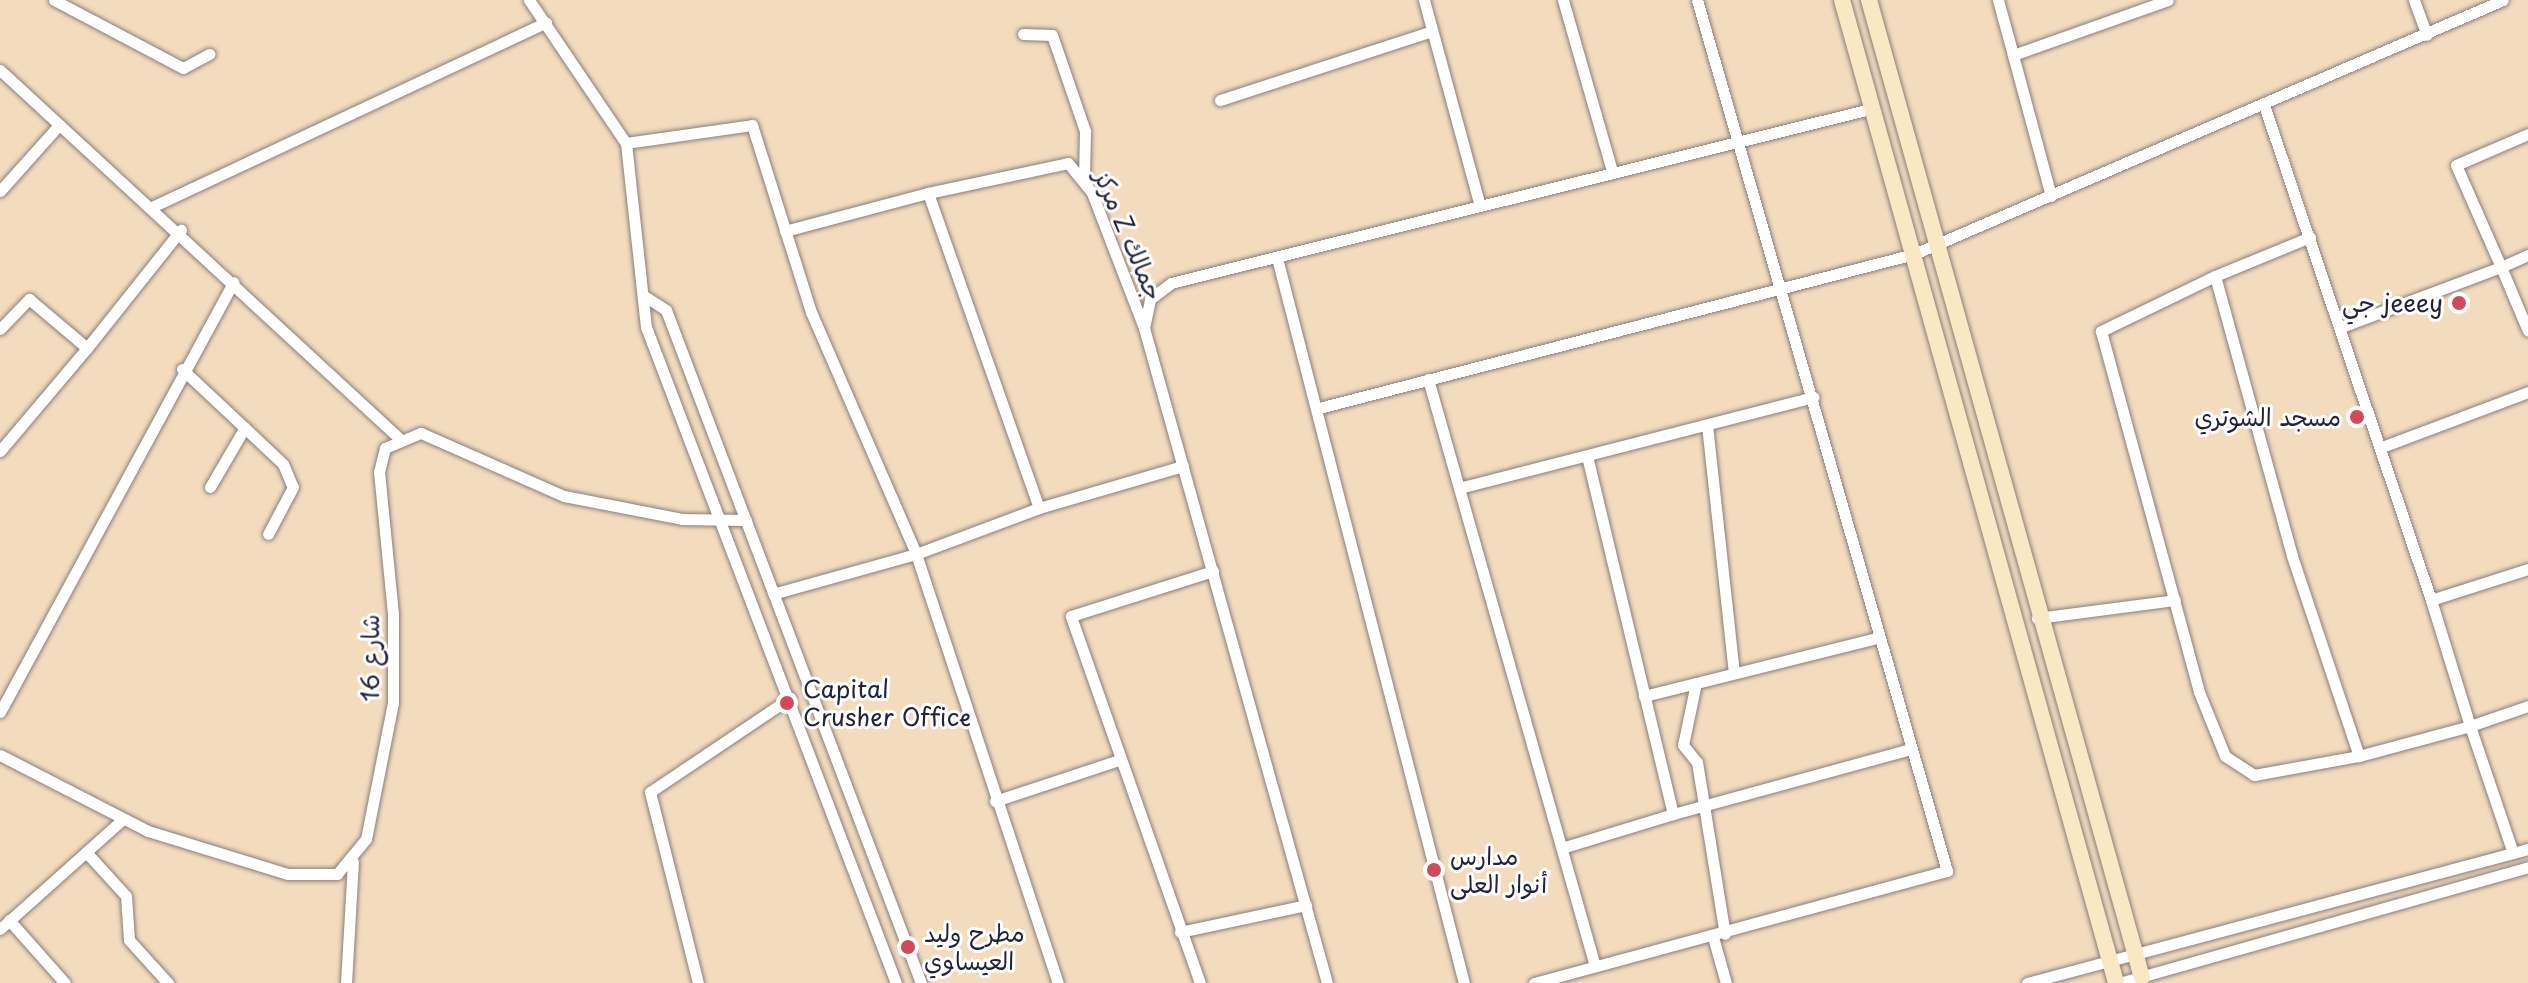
<!DOCTYPE html>
<meta charset="utf-8">
<style>
body{margin:0}
#map{position:relative;width:2528px;height:983px;overflow:hidden;background:#f3dcbe;font-family:"Playpen Sans","Playpen Sans Arabic",sans-serif}
div>[style]{position:absolute}
[style*='--x']{left:calc(var(--x)*1px);top:calc(var(--y)*1px);width:calc(var(--w)*1px);rotate:calc(var(--a)*1deg)}
.roads{filter:drop-shadow(0 0 2px #8a7f7c) drop-shadow(0 0 2px #8a7f7c)}
.street>*{height:11px;margin:-5.5px;padding:0 5.5px;transform-origin:5.5px;border-radius:5.5px;background:#fff}
.secondary>*{height:16px;margin:-8px;padding:0 8px;transform-origin:8px;border-radius:8px;background:#fae7c3}
.dots>*{width:22px;height:22px;translate:-50% -50%;box-sizing:border-box;border:4px solid #fff;border-radius:50%}
span{translate:-50% -50%;white-space:nowrap;text-align:center;line-height:1.15;-webkit-text-stroke:6px #fff;paint-order:stroke}
.street-label{font-size:24px;color:#22223b}
.poi-label{font-size:24px;color:#22223b}
.right{translate:-100% -50%;text-align:right}
.left{translate:0 -50%;text-align:left}
</style>
<div id="map">
<div class="roads">
<div class="street">
<div style="--x:54;--y:0;--w:146;--a:27.8"></div>
<div style="--x:183;--y:68;--w:30;--a:-28"></div>
<div style="--x:529;--y:0;--w:173;--a:55.9"></div>
<div style="--x:626;--y:143;--w:185;--a:83.8"></div>
<div style="--x:646;--y:327;--w:702;--a:69.14"></div>
<div style="--x:1424;--y:0;--w:210;--a:74.8"></div>
<div style="--x:1563;--y:0;--w:178;--a:74"></div>
<div style="--x:1998;--y:0;--w:57;--a:74.7"></div>
<div style="--x:2414;--y:0;--w:37;--a:70"></div>
<div style="--x:1023;--y:34;--w:29;--a:2"></div>
<div style="--x:1052;--y:35;--w:102;--a:71"></div>
<div style="--x:1085;--y:131;--w:46;--a:91.2"></div>
<div style="--x:0;--y:70;--w:543;--a:42.69"></div>
<div style="--x:1220;--y:100;--w:223;--a:-18"></div>
<div style="--x:2264;--y:105;--w:522;--a:71.36"></div>
<div style="--x:2528;--y:134;--w:78;--a:156.7"></div>
<div style="--x:2456;--y:165;--w:111;--a:66.2"></div>
<div style="--x:2501;--y:267;--w:30;--a:-24"></div>
<div style="--x:626;--y:143;--w:127;--a:-8.1"></div>
<div style="--x:752;--y:125;--w:196;--a:72.5"></div>
<div style="--x:811;--y:312;--w:264;--a:66.5"></div>
<div style="--x:916;--y:554;--w:148;--a:164.4"></div>
<div style="--x:0;--y:191;--w:89;--a:-48.2"></div>
<div style="--x:928;--y:193;--w:143;--a:-12.1"></div>
<div style="--x:1068;--y:163;--w:38;--a:51"></div>
<div style="--x:1092;--y:193;--w:145;--a:68.9"></div>
<div style="--x:2051;--y:196;--w:146;--a:-105.1"></div>
<div style="--x:2013;--y:55;--w:164;--a:-19.5"></div>
<div style="--x:154;--y:206;--w:433;--a:-25.1"></div>
<div style="--x:785;--y:231;--w:148;--a:-14.9"></div>
<div style="--x:928;--y:193;--w:334;--a:70.6"></div>
<div style="--x:1039;--y:508;--w:131;--a:159.5"></div>
<div style="--x:916;--y:554;--w:452;--a:71.7"></div>
<div style="--x:2310;--y:237;--w:103;--a:157.7"></div>
<div style="--x:2215;--y:276;--w:290;--a:74.6"></div>
<div style="--x:2292;--y:556;--w:211;--a:71.5"></div>
<div style="--x:2359;--y:756;--w:115;--a:-15.1"></div>
<div style="--x:2470;--y:726;--w:134;--a:71.3"></div>
<div style="--x:1277;--y:258;--w:749;--a:75.54"></div>
<div style="--x:2215;--y:276;--w:127;--a:154.2"></div>
<div style="--x:2101;--y:331;--w:374;--a:74.8"></div>
<div style="--x:2199;--y:692;--w:69;--a:67.9"></div>
<div style="--x:2225;--y:756;--w:35;--a:33"></div>
<div style="--x:2254;--y:775;--w:107;--a:-10.3"></div>
<div style="--x:646;--y:297;--w:24;--a:33"></div>
<div style="--x:666;--y:310;--w:720;--a:69.25"></div>
<div style="--x:2341;--y:327;--w:171;--a:-20.6"></div>
<div style="--x:2501;--y:267;--w:69;--a:67.1"></div>
<div style="--x:0;--y:329;--w:42;--a:-46"></div>
<div style="--x:29;--y:299;--w:76;--a:40.2"></div>
<div style="--x:87;--y:348;--w:135;--a:130.2"></div>
<div style="--x:87;--y:348;--w:151;--a:-51.5"></div>
<div style="--x:182;--y:369;--w:139;--a:43.2"></div>
<div style="--x:283;--y:464;--w:25;--a:67"></div>
<div style="--x:293;--y:487;--w:53;--a:118"></div>
<div style="--x:1428;--y:379;--w:610;--a:74.12"></div>
<div style="--x:1319;--y:408;--w:615;--a:-14.51"></div>
<div style="--x:1914;--y:254;--w:641;--a:-23.33"></div>
<div style="--x:1707;--y:425;--w:249;--a:83.8"></div>
<div style="--x:2382;--y:447;--w:156;--a:-20.6"></div>
<div style="--x:1587;--y:456;--w:368;--a:76.5"></div>
<div style="--x:1673;--y:814;--w:246;--a:-15.3"></div>
<div style="--x:210;--y:487;--w:69;--a:-59.7"></div>
<div style="--x:1459;--y:488;--w:366;--a:-14.4"></div>
<div style="--x:1039;--y:508;--w:150;--a:-16.3"></div>
<div style="--x:2528;--y:569;--w:102;--a:162.3"></div>
<div style="--x:2431;--y:600;--w:132;--a:72.8"></div>
<div style="--x:2470;--y:726;--w:61;--a:-19"></div>
<div style="--x:2037;--y:618;--w:139;--a:-7.4"></div>
<div style="--x:1696;--y:683;--w:63;--a:101.8"></div>
<div style="--x:1683;--y:745;--w:22;--a:51"></div>
<div style="--x:1697;--y:762;--w:174;--a:80.8"></div>
<div style="--x:1644;--y:696;--w:239;--a:-14"></div>
<div style="--x:0;--y:712;--w:489;--a:-61.5"></div>
<div style="--x:0;--y:755;--w:166;--a:27.2"></div>
<div style="--x:148;--y:831;--w:146;--a:17.1"></div>
<div style="--x:288;--y:874;--w:49;--a:0"></div>
<div style="--x:337;--y:874;--w:45;--a:-50.4"></div>
<div style="--x:366;--y:839;--w:139;--a:-78.8"></div>
<div style="--x:393;--y:703;--w:89;--a:-90"></div>
<div style="--x:393;--y:614;--w:143;--a:-95.6"></div>
<div style="--x:379;--y:472;--w:25;--a:-76"></div>
<div style="--x:385;--y:448;--w:39;--a:-23"></div>
<div style="--x:421;--y:433;--w:156;--a:23.8"></div>
<div style="--x:564;--y:496;--w:120;--a:11"></div>
<div style="--x:682;--y:519;--w:64;--a:0.9"></div>
<div style="--x:995;--y:801;--w:131;--a:-18.3"></div>
<div style="--x:1562;--y:848;--w:116;--a:-17"></div>
<div style="--x:86;--y:852;--w:59;--a:47.7"></div>
<div style="--x:126;--y:896;--w:44;--a:86.1"></div>
<div style="--x:129;--y:940;--w:58;--a:47.8"></div>
<div style="--x:9;--y:920;--w:84;--a:48.4"></div>
<div style="--x:0;--y:929;--w:162;--a:-41.8"></div>
<div style="--x:1180;--y:932;--w:129;--a:-12.1"></div>
<div style="--x:1713;--y:937;--w:48;--a:74.2"></div>
<div style="--x:346;--y:983;--w:121;--a:-86.7"></div>
<div style="--x:698;--y:983;--w:197;--a:-104.1"></div>
<div style="--x:650;--y:792;--w:169;--a:-33.9"></div>
<div style="--x:1200;--y:983;--w:389;--a:-109.4"></div>
<div style="--x:1071;--y:616;--w:149;--a:-17.6"></div>
<div style="--x:1327;--y:983;--w:680;--a:-105.61"></div>
<div style="--x:1144;--y:328;--w:30;--a:-78"></div>
<div style="--x:1150;--y:299;--w:26;--a:-37"></div>
<div style="--x:1171;--y:283;--w:724;--a:-13.98"></div>
<div style="--x:1534;--y:983;--w:428;--a:-15.2"></div>
<div style="--x:1947;--y:871;--w:906;--a:-106.01"></div>
<div style="--x:2027;--y:983;--w:519;--a:-14.97"></div>
<div style="--x:2119;--y:983;--w:425;--a:-15.8"></div>
</div>
<div class="secondary">
<div style="--x:1842;--y:0;--w:1020;--a:74.42"></div>
<div style="--x:1869;--y:0;--w:1015;--a:74.4"></div>
</div>
</div>
<div class="dots">
<div style="left:2459px;top:303px;background:#d1495b"></div>
<div style="left:2357px;top:417px;background:#d1495b"></div>
<div style="left:787px;top:703px;background:#d1495b"></div>
<div style="left:1434px;top:870px;background:#d1495b"></div>
<div style="left:908px;top:947px;background:#d1495b"></div>
</div>
<div class="street-label">
<span style="left:1129px;top:235px;rotate:67deg">مركز Z جمالك</span>
<span style="left:370px;top:658px;rotate:-90deg">شارع 16</span>
</div>
<div class="poi-label">
<span class="right" style="left:2443px;top:303px">جي jeeey</span>
<span class="right" style="left:2341px;top:417px">مسجد الشوتري</span>
<span class="left" style="left:803px;top:703px">Capital<br>Crusher Office</span>
<span class="left" style="left:1450px;top:870px">مدارس<br>أنوار العلى</span>
<span class="left" style="left:924px;top:947px">مطرح وليد<br>العيساوي</span>
</div>
</div>
